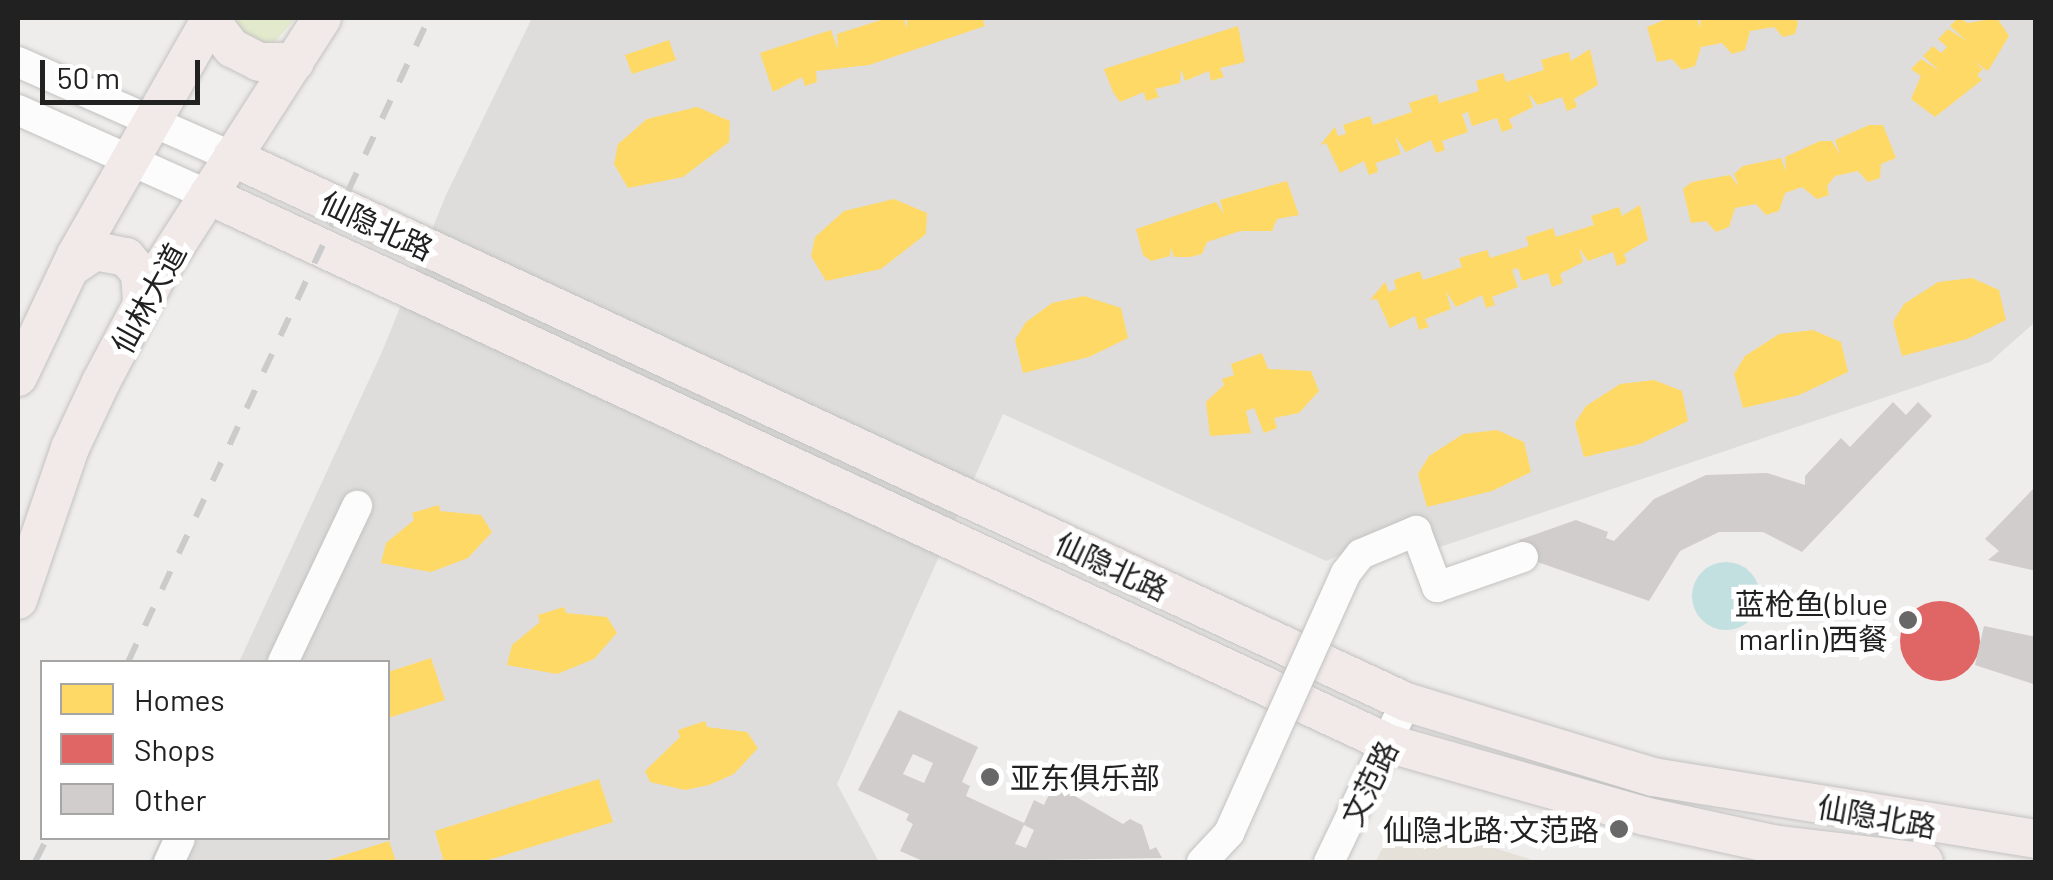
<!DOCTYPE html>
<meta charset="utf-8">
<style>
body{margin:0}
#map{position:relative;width:2053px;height:880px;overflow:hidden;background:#efedeb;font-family:Barlow,"Noto Sans SC",sans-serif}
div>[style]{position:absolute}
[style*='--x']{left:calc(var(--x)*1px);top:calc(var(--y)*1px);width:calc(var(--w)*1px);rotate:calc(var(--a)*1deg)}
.residential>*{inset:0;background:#dedddc}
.education>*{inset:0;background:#e6e1d8}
.grass>*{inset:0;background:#e3e9cc}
.water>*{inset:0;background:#c1e0df}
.round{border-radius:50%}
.homes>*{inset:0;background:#ffd966}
.shops>*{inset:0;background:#e06666}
.building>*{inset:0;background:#d0cdcc}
.roads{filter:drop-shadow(0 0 2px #c2c2c1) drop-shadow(0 0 2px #c2c2c1)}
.minor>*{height:30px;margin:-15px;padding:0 15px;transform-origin:15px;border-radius:15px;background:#fdfcfc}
.major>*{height:38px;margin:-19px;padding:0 19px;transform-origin:19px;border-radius:19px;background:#f1eae8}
.rail>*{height:6px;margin-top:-3px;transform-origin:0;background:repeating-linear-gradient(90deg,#cbcbcb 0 20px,transparent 0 40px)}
.bridges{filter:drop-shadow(0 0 2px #c2c2c1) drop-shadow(0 0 2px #c2c2c1)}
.minor-bridge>*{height:30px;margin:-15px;padding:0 15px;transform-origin:15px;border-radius:15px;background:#fdfcfc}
.dots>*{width:28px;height:28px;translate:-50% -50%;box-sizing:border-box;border:5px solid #fff;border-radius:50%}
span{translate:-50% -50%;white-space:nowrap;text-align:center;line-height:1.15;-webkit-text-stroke:10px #fff;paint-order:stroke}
.street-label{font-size:30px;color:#212121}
.poi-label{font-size:30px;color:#212121}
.right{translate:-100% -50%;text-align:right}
.left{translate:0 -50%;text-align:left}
.frame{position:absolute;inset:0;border:20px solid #212121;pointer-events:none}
.legend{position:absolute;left:40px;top:660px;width:350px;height:180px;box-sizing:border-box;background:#fff;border:2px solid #a6a6a6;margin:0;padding:12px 18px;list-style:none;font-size:30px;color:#212121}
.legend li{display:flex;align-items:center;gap:20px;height:50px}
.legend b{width:50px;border:2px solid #a6a6a6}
.scale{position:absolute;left:40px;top:60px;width:160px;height:45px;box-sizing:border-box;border:5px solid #212121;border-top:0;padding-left:12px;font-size:30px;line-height:35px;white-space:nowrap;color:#212121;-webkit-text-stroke:8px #fff;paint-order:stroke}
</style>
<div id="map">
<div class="residential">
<div style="clip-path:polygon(532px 18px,2035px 18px,2035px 322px,1990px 362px,1428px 551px,1418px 524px,1326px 561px,1003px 414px,837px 784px,879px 862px,150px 862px,161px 838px,388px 838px,388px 662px,239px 662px,381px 354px,446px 195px)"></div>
</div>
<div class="education">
<div style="clip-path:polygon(1422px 825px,1539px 862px,1375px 862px,1390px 834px)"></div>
</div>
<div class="grass">
<div style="clip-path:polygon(237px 18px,296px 18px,266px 51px,236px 32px)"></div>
</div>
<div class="water">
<div class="round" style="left:1692px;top:562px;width:68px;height:68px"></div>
</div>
<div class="homes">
<div style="clip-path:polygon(887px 18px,903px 18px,907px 28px,907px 18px,982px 18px,985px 26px,869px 65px,816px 71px,817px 82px,805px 86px,802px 77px,773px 92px,760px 53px,831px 30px,838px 50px,837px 34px)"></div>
<div style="clip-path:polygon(1669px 18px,1697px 18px,1700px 28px,1701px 18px,1796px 18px,1798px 23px,1795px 34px,1783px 37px,1774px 27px,1750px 31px,1745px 50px,1732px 54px,1722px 43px,1701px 47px,1695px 66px,1682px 70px,1672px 59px,1657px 62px,1647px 27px)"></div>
<div style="clip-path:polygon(1958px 18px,1968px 23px,1997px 18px,2009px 36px,1988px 71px,1973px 60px,1983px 69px,1977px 75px,1982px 80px,1935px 117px,1911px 99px,1921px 76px,1911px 69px,1921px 59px,1940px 71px,1923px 56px,1933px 46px,1941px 53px,1947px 47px,1938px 39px,1948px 29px,1967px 41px,1950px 26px)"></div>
<div style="clip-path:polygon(1238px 26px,1245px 62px,1220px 68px,1224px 77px,1211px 81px,1209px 71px,1185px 81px,1181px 69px,1180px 83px,1155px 89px,1159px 97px,1146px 101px,1144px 92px,1120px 102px,1113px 92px,1104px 69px)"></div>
<div style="clip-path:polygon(669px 40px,676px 60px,632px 74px,625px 55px)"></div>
<div style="clip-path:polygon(1590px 49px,1598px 85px,1574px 99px,1577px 107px,1567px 111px,1562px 97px,1538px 105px,1528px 93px,1533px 107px,1509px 119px,1513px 128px,1502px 132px,1497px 118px,1472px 126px,1468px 112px,1462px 114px,1468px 132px,1442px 141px,1445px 150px,1436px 153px,1431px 140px,1406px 152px,1395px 136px,1401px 154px,1376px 163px,1378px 172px,1369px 175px,1364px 161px,1340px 173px,1326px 143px,1320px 145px,1335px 127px,1338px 136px,1346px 134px,1343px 125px,1370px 116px,1373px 125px,1412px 112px,1409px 103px,1437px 94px,1439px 103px,1479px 91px,1476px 81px,1503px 73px,1506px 82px,1544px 70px,1541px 60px,1569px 52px,1571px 61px)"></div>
<div style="clip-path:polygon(697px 107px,730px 121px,729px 142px,683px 177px,628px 188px,614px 164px,618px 144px,647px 119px)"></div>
<div style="clip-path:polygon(1869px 125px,1883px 125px,1896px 158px,1881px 164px,1880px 178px,1868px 182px,1858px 171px,1835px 176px,1827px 186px,1829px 195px,1817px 199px,1802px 187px,1785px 193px,1779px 211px,1766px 215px,1756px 204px,1735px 208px,1729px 227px,1716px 232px,1706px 221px,1691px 223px,1683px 189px,1692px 182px,1730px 175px,1739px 187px,1734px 174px,1743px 166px,1781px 158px,1786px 172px,1785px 157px,1820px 141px,1832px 141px,1840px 155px,1835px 140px)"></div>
<div style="clip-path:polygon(1287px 181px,1299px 215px,1277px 219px,1272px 231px,1240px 231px,1207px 242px,1202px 254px,1190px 257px,1174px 257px,1171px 248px,1170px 256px,1151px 261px,1143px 255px,1136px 229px,1216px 202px,1224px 214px,1220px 200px)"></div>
<div style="clip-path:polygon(894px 199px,927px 213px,926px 234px,881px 269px,826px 281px,811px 256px,815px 237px,844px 211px)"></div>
<div style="clip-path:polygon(1640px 205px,1648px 240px,1624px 254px,1627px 262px,1617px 266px,1613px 252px,1588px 261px,1579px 248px,1583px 262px,1560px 274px,1563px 283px,1552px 287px,1548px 273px,1522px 281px,1518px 268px,1512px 270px,1518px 287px,1492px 297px,1495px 305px,1486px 308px,1482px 295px,1456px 307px,1446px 291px,1451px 309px,1425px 319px,1429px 327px,1419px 330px,1415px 316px,1390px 328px,1377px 299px,1370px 300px,1385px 282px,1389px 292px,1396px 289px,1394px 280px,1420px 271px,1423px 280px,1462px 267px,1459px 258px,1487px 250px,1490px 258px,1529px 246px,1526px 237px,1553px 228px,1556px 237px,1594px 225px,1591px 216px,1619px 207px,1622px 216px)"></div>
<div style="clip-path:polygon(1972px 278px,1999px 290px,2006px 320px,1967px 339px,1902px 356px,1893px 322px,1904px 304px,1938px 282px)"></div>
<div style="clip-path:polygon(1084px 296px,1121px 308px,1128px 338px,1089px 357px,1023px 373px,1015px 340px,1026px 322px,1052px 303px)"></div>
<div style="clip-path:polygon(1813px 330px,1841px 342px,1848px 372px,1799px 395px,1743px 408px,1734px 374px,1745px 356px,1779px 334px)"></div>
<div style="clip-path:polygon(1262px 353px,1268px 369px,1311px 371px,1319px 391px,1299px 413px,1274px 418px,1277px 428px,1264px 433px,1254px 408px,1246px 411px,1251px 433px,1210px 436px,1206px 402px,1224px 385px,1222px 379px,1234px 375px,1231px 364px)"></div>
<div style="clip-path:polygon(1654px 380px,1682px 391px,1688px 421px,1640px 444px,1584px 457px,1575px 423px,1586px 406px,1620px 384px)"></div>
<div style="clip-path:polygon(1497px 430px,1524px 442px,1531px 472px,1492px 491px,1427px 507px,1418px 474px,1429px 456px,1463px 434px)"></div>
<div style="clip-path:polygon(439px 505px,440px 511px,481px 515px,492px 532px,468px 558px,431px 572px,381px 563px,386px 543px,414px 520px,412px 513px)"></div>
<div style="clip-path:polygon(564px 607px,566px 613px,607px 617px,617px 633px,594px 659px,557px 674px,507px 665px,512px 645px,540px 622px,538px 615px)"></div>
<div style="clip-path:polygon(431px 658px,445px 700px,388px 718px,388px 672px)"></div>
<div style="clip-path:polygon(705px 721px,707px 727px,747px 732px,758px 748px,734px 774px,709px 785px,685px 790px,650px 782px,645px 771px,680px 737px,678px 730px)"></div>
<div style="clip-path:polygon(599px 779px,613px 822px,482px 862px,444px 862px,435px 831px)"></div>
<div style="clip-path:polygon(389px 841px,396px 862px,322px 862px)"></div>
</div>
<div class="shops">
<div class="round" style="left:1900px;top:601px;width:80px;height:80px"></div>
</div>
<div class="building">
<div style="clip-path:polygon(1893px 402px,1906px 415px,1918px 402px,1932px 416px,1802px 552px,1763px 532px,1719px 532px,1680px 551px,1649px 601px,1523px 557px,1519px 540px,1576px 520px,1608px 532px,1606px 538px,1614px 541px,1654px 499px,1706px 475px,1767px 473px,1805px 485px,1805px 476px,1841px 438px,1850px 447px)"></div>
<div style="clip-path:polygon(2036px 486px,2036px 571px,1988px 560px,1999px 551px,1985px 539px)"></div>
<div style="clip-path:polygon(1984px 626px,2036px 637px,2036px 685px,1975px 665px)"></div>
<div style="clip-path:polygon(evenodd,899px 710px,978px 747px,962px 782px,970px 786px,966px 796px,1024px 823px,1034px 800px,1044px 805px,1054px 784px,1123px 824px,1130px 819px,1142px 825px,1150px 850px,1156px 847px,1162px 858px,925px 862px,900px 851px,913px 824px,906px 820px,909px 814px,858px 790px,899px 710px,913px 754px,933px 763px,924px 783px,903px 774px,913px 754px,899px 710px,1024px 825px,1034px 830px,1026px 848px,1015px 844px,1024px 825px)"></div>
</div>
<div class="roads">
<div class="minor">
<div style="--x:18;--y:62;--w:234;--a:23.9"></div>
<div style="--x:18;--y:110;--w:208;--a:24.1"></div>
<div style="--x:283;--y:662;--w:173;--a:-64.6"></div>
<div style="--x:169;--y:862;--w:26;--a:-65"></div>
<div style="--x:1329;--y:862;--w:178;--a:-64.3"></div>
</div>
<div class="major">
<div style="--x:210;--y:20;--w:36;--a:52"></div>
<div style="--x:232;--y:48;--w:30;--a:27"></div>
<div style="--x:259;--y:62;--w:36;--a:0"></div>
<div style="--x:232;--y:157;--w:1294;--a:24.9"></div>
<div style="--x:1406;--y:702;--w:258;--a:16.9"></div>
<div style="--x:1653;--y:777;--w:388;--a:9.2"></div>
<div style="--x:208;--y:195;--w:1303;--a:24.91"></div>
<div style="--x:1390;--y:744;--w:264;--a:15.8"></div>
<div style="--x:1644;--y:816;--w:131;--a:12.3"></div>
<div style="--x:1772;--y:844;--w:153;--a:6.8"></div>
<div style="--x:70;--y:268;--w:30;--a:-34"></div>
<div style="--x:95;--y:251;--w:32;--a:11"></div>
<div style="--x:126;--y:257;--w:21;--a:49"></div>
<div style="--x:140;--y:273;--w:32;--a:86"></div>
<div style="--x:18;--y:377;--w:135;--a:-64.6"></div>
<div style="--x:76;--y:255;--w:273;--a:-60.3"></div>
<div style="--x:18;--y:600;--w:161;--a:-71.1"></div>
<div style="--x:70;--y:448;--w:73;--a:-64.8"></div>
<div style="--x:101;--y:382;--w:124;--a:-62.2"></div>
<div style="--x:159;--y:272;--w:302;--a:-57.3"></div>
</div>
</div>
<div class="rail">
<div style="--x:128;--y:662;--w:711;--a:-64.95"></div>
<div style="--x:35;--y:862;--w:27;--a:-63"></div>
</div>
<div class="bridges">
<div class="minor-bridge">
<div style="--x:1202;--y:862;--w:40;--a:-47"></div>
<div style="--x:1229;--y:833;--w:285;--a:-65.8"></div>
<div style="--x:1346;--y:573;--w:24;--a:-52"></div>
<div style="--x:1361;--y:554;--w:60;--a:-22.7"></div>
<div style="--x:1416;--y:531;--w:60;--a:69.4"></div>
<div style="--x:1437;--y:587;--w:91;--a:-19.2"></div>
</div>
</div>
<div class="dots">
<div style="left:1908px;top:620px;background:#696868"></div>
<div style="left:990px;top:777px;background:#696868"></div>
<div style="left:1619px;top:829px;background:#696868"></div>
</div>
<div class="street-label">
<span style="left:377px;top:225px;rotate:25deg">仙隐北路</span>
<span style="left:148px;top:298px;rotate:-61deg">仙林大道</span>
<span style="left:1112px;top:566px;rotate:25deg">仙隐北路</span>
<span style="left:1369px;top:783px;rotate:-64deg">文范路</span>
<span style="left:1877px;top:816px;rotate:10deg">仙隐北路</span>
</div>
<div class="poi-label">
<span class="right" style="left:1888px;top:620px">蓝枪鱼(blue<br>marlin)西餐</span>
<span class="left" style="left:1010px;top:777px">亚东俱乐部</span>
<span class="right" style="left:1599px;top:829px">仙隐北路·文范路</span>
</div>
<div class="frame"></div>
<ul class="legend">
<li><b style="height:28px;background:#ffd966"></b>Homes</li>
<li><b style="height:28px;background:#e06666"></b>Shops</li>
<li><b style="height:28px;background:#d0cdcc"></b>Other</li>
</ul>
<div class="scale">50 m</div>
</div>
